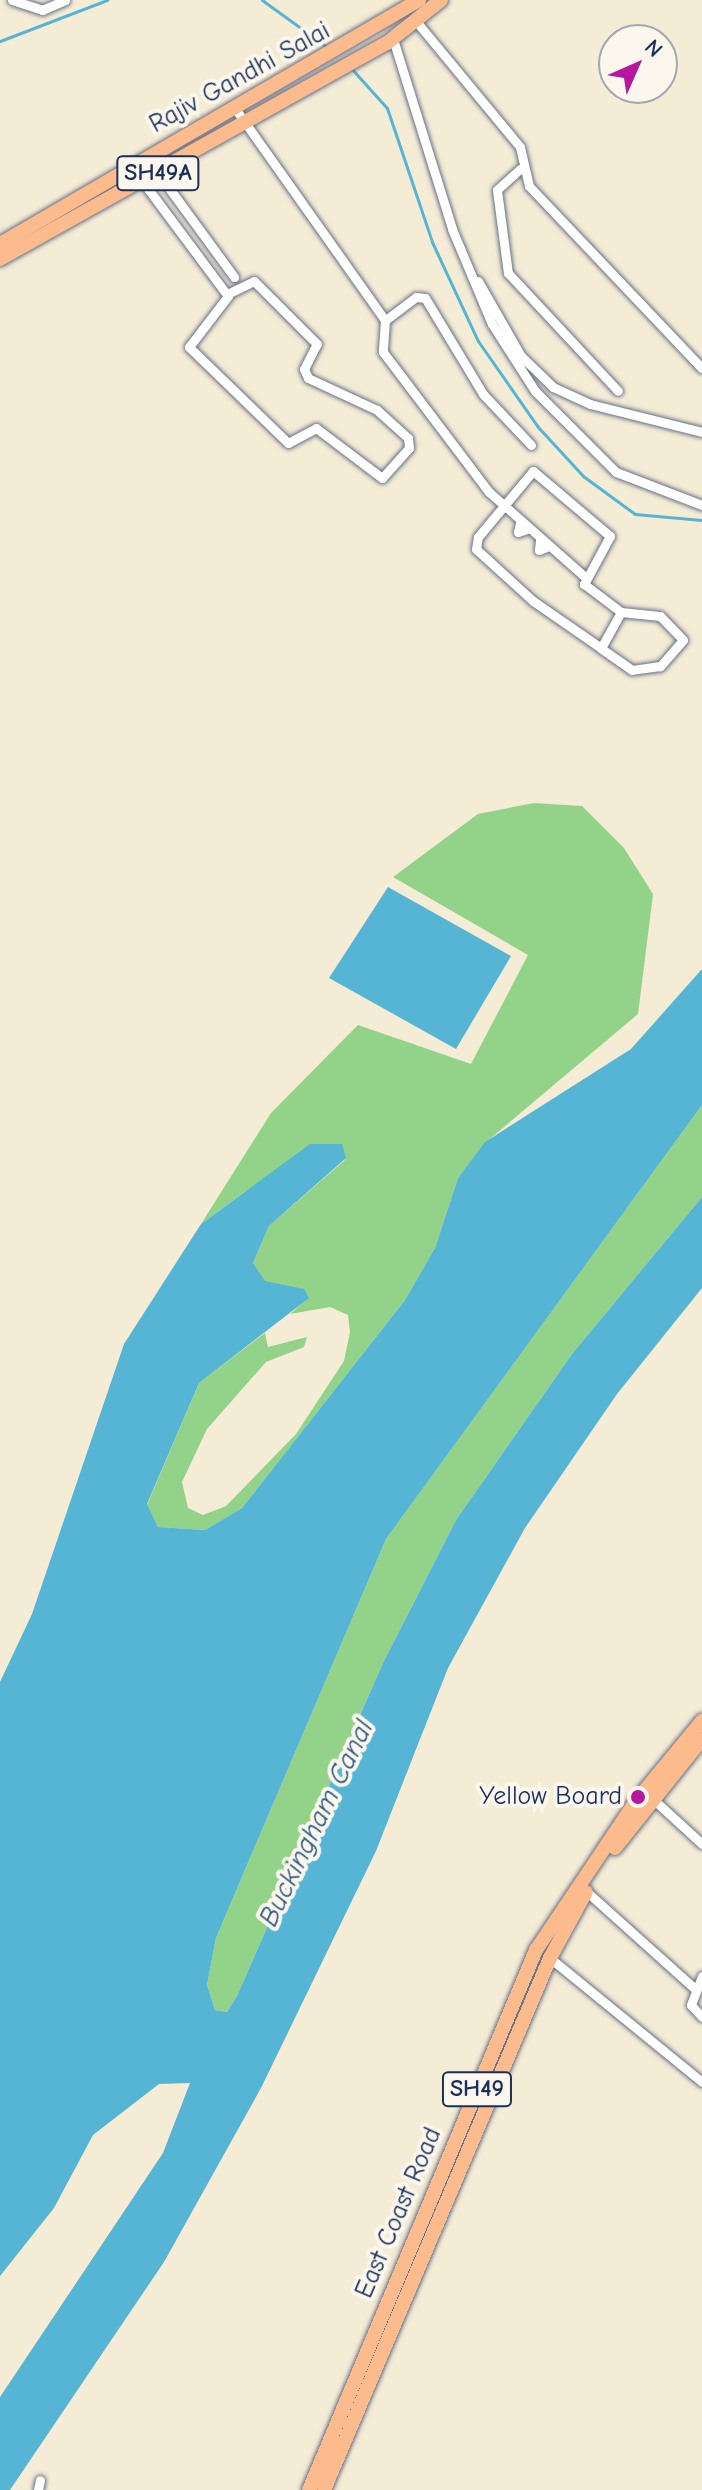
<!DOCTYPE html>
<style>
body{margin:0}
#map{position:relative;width:702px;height:2490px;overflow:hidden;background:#f5ecd6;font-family:"Comic Neue",sans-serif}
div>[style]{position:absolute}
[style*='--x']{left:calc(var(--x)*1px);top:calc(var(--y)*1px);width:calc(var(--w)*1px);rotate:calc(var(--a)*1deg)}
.green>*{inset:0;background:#93d389}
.water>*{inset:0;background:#56b4d5}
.stream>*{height:3px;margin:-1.5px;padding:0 1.5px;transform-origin:1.5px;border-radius:1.5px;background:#56b4d5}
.roads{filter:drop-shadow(0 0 2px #677188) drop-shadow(0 0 2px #677188)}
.minor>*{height:9px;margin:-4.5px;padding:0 4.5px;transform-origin:4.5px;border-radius:4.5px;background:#fff}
.primary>*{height:14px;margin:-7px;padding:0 7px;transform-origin:7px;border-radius:7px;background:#fbbb8c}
.dots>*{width:22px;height:22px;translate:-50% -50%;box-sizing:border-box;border:4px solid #fbf7ec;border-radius:50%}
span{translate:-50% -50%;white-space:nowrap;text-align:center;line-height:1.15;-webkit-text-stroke:8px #fbf7ec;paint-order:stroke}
.shield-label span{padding:2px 6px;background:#fbf7ec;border:2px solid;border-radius:6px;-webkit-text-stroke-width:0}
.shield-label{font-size:24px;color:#1b2f5e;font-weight:700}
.street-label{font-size:26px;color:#1b2f5e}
.poi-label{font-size:26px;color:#1b2f5e}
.right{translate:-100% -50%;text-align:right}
.water-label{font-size:28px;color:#2d5782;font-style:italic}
.north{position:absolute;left:598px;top:24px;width:80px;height:80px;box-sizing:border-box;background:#fbf7ec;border:2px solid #a1a7b3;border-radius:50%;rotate:45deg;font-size:22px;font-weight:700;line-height:32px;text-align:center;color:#1b2f5e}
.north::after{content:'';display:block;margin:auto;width:28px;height:36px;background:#b5179e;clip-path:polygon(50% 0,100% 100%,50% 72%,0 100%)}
</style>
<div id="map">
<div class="green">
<div style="clip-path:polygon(534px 803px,582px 806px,624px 848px,653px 894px,638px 1014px,485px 1143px,458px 1178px,435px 1248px,405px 1300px,242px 1508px,205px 1530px,158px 1527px,147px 1505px,199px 1383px,265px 1333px,268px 1347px,307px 1337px,304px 1347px,266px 1362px,207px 1429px,182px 1482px,188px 1508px,203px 1515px,226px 1506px,296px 1434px,344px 1361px,350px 1332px,348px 1315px,330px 1307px,290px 1314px,308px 1298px,265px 1282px,253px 1263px,269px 1226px,346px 1159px,246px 1191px,201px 1224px,271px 1113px,358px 1025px,471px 1064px,528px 955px,393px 877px,478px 814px)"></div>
<div style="clip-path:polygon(702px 1105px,702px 1197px,572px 1354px,456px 1520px,383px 1663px,237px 1996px,227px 2012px,215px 2010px,207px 1985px,216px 1938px,386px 1539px)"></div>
</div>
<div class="water">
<div style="clip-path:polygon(388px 887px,511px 956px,456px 1049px,329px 978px)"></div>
<div style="clip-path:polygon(702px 969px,702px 1105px,386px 1539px,216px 1938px,207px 1985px,215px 2010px,227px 2012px,237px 1996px,383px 1663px,456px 1520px,572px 1354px,702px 1197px,702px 1288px,617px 1394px,525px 1528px,448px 1668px,376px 1851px,261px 2088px,164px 2262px,10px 2490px,0 2490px,0 2397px,163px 2153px,190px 2083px,159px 2084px,93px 2135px,54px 2208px,0 2276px,0 1682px,32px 1614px,124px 1344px,201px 1224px,310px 1144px,342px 1144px,346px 1158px,269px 1226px,253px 1263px,265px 1281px,304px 1289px,309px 1298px,199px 1383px,147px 1504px,158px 1527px,205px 1530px,242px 1508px,405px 1300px,435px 1248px,458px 1178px,485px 1142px,631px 1049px)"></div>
</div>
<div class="stream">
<div style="--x:262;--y:0;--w:80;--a:35.9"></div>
<div style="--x:0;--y:41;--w:115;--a:-21"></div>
<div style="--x:351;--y:68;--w:54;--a:48"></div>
<div style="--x:387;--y:108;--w:141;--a:71.4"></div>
<div style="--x:432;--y:242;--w:109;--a:65.1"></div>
<div style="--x:478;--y:341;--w:105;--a:55.1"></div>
<div style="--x:538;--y:427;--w:67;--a:47.4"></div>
<div style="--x:583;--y:476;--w:64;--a:36.2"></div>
<div style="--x:635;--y:514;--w:67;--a:5.1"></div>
</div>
<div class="roads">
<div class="minor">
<div style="--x:12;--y:0;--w:32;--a:18"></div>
<div style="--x:42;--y:10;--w:25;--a:-23"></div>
<div style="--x:415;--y:20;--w:165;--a:50.4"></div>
<div style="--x:520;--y:147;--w:40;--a:77"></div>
<div style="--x:529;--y:186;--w:251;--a:46.5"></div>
<div style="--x:393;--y:39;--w:199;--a:72.7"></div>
<div style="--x:452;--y:229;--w:103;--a:67.2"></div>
<div style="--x:492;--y:324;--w:80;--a:57.3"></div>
<div style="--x:535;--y:391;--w:115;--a:45"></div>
<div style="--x:616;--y:472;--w:92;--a:21"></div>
<div style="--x:234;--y:107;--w:261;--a:54.7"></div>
<div style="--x:520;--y:169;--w:31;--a:138"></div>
<div style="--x:497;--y:190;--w:84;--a:82.5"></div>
<div style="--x:508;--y:273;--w:161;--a:47"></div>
<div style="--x:158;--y:173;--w:129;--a:53.8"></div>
<div style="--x:140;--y:178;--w:147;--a:53.3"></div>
<div style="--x:228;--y:296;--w:64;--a:127.4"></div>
<div style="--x:189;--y:347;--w:138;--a:44.1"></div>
<div style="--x:288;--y:443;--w:32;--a:-28"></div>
<div style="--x:316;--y:428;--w:83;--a:37.1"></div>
<div style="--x:382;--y:478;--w:40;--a:-48"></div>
<div style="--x:409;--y:448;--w:10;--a:-96"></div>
<div style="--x:408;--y:438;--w:42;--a:-137.9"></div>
<div style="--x:377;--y:410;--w:76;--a:-155.1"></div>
<div style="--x:308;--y:378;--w:10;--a:-114"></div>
<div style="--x:304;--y:369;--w:28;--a:-63"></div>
<div style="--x:317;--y:344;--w:89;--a:-135"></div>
<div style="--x:254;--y:281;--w:30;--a:154"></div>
<div style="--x:478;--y:281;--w:86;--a:60.2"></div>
<div style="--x:521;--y:356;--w:45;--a:44.1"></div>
<div style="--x:553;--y:387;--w:41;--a:24.7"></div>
<div style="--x:590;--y:404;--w:115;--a:14"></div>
<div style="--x:531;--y:445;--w:70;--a:-133.3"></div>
<div style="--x:483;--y:394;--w:112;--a:-121.1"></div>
<div style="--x:425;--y:298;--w:9;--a:-174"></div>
<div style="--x:416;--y:297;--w:39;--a:143"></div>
<div style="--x:385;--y:320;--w:32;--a:94"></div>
<div style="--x:383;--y:352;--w:176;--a:52.9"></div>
<div style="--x:489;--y:492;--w:127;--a:41.5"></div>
<div style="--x:520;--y:523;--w:9;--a:103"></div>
<div style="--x:518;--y:532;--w:9;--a:-18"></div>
<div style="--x:540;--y:540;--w:10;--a:96"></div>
<div style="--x:539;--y:550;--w:11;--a:-22"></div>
<div style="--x:601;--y:648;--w:83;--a:-145.3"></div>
<div style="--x:533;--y:601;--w:77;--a:-137.6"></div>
<div style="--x:476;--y:549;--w:12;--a:-81"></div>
<div style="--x:478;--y:537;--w:86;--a:-50.2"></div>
<div style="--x:533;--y:471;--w:101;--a:40.2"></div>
<div style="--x:610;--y:536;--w:55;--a:118.4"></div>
<div style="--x:584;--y:584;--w:46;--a:37.1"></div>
<div style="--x:621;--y:612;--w:39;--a:6"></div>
<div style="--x:660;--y:616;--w:33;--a:46"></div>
<div style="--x:683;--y:640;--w:35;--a:131"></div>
<div style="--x:660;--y:666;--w:28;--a:172"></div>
<div style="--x:632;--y:670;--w:38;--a:-145"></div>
<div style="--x:601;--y:648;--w:41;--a:-60.9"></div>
<div style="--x:654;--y:1800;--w:65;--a:42.5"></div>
<div style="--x:587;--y:1892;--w:144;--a:41.9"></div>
<div style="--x:550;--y:1958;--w:196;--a:39.2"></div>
<div style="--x:702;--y:1976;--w:31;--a:111"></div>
<div style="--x:691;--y:2005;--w:16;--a:47"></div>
<div style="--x:38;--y:2490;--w:10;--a:-79"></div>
</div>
<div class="primary">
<div style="--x:0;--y:244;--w:485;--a:-30.2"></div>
<div style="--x:0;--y:259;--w:443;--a:-29.2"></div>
<div style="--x:387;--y:43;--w:69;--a:-38.5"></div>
<div style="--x:615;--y:1848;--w:139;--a:-51.4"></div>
<div style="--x:309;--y:2490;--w:586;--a:-67.2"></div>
<div style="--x:536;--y:1950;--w:179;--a:-56.1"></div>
<div style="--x:636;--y:1801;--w:104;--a:-50.5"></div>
<div style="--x:324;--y:2490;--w:578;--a:-66.98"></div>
<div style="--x:550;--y:1958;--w:75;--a:-61.4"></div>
</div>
</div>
<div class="dots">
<div style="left:638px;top:1797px;background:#b5179e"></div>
</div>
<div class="shield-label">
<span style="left:158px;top:173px">SH49A</span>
<span style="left:477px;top:2089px">SH49</span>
</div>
<div class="street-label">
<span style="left:240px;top:78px;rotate:-29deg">Rajiv Gandhi Salai</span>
<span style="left:399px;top:2213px;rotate:-67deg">East Coast Road</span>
</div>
<div class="poi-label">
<span class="right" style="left:622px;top:1797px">Yellow Board</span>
</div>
<div class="water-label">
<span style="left:316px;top:1823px;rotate:-64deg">Buckingham Canal</span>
</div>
<div class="north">N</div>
</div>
